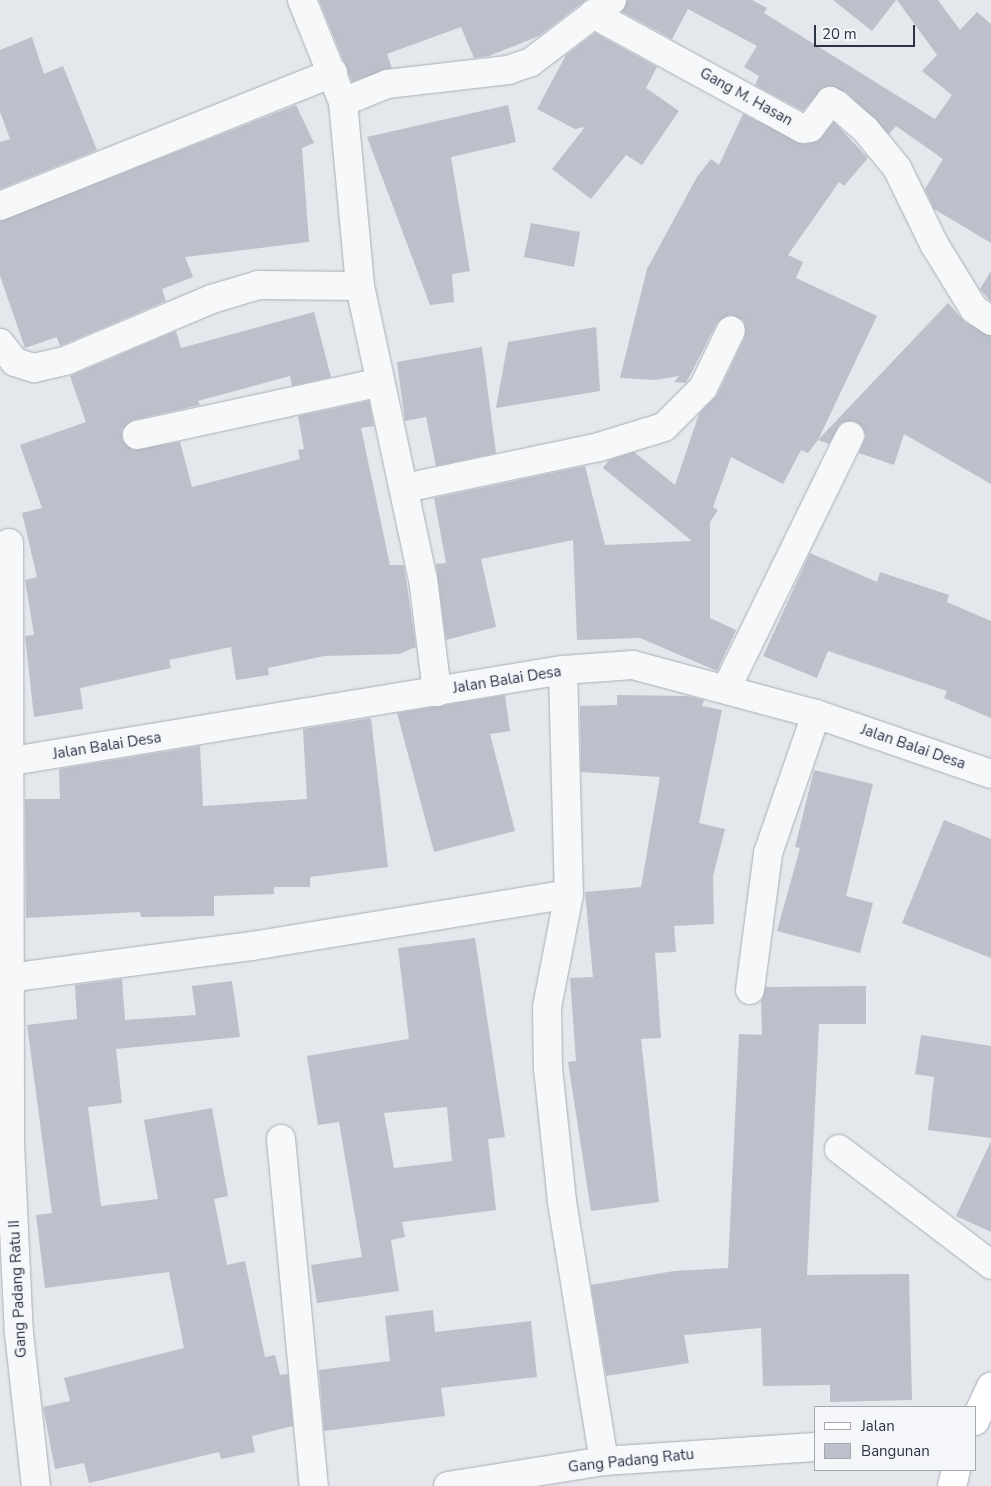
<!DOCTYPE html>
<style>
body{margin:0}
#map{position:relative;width:991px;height:1486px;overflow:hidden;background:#e4e7ec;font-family:"Nunito Sans",sans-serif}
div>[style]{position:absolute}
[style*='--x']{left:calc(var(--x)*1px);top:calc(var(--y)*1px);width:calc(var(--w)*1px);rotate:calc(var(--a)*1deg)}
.building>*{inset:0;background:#bbc0ca}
.roads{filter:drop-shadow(0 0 1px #a9aeb7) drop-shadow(0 0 1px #a9aeb7)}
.minor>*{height:28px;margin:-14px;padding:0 14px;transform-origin:14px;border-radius:14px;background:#f7f8fa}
.major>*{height:28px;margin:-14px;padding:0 14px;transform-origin:14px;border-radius:14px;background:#fff}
span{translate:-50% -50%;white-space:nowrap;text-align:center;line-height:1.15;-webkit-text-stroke:5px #f4f6f9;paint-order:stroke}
.street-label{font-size:15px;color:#2b3445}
.legend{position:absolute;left:814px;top:1406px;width:162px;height:65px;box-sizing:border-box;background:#f4f6f9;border:1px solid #a4a8b1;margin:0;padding:6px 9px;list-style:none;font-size:15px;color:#2b3445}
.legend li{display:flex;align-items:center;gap:10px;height:25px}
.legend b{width:25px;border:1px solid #a4a8b1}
.scale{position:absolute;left:814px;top:25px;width:101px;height:22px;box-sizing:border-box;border:2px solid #2b3445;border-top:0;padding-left:6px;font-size:15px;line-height:18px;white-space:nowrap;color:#2b3445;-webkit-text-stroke:4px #f4f6f9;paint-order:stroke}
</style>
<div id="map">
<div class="building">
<div style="clip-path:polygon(319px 0,586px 0,539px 36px,489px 56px,474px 58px,461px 27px,387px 54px,392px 68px,352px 82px)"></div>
<div style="clip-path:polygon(627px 0,752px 0,767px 8px,764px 13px,935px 119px,952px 95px,922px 71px,937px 55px,897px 0,938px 0,960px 30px,977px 12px,991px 24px,991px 243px,934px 209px,925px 189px,943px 159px,896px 126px,889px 134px,846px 92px,823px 87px,803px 111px,755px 85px,759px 76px,744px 67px,757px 46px,688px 9px,672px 39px,622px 12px)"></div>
<div style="clip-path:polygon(833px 0,896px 0,872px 31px)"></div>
<div style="clip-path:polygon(595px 33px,657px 67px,646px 88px,679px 111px,642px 165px,626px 155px,591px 199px,552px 169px,585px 127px,575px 129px,537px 109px,566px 55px)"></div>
<div style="clip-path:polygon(32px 37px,44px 74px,63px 66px,97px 150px,0 189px,0 142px,10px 139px,0 112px,0 50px)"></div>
<div style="clip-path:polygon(296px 105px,314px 143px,302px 148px,309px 242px,185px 257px,193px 277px,162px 289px,166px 301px,60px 346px,57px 337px,25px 348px,0 276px,0 221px)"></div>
<div style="clip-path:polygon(508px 105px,516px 142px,451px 157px,470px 271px,452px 274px,454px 302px,430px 305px,367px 137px)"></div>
<div style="clip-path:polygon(743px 114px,805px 144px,818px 141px,834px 122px,868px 158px,844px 186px,839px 182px,788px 255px,803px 262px,796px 278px,877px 316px,818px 440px,808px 453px,801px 450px,783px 484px,731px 457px,713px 507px,718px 510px,710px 522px,710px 618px,736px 630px,717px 671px,640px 638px,577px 640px,573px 540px,481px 559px,496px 627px,446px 640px,436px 564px,446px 563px,434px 498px,585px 466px,605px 545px,692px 541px,603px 468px,609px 460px,634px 452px,675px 485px,699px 414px,717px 395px,745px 337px,744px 321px,729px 315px,717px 323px,686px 383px,674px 382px,679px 376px,655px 380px,620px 378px,647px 269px,697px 177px,711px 159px,719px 165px)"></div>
<div style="clip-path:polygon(531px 223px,580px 232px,574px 267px,524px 257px)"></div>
<div style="clip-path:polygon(991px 271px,991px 302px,980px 289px)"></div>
<div style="clip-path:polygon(948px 303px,965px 322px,991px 336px,991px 484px,904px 434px,894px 465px,859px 453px,866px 435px,856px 422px,841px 423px,829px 444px,818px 440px)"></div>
<div style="clip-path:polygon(314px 312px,331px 377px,292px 386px,290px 376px,198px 401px,200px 405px,133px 420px,122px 430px,122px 439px,133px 450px,180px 442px,192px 487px,300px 459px,298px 450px,304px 449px,298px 416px,369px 401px,374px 426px,361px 428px,390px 565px,404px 565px,416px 647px,399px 654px,324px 656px,268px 668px,269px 675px,236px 680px,231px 647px,169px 660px,171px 668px,80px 688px,83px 709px,34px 717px,25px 636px,34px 635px,25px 580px,37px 577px,22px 513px,42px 508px,20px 445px,86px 422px,70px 376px,176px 331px,181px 348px)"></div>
<div style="clip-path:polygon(596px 327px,600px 391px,496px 408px,508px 342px)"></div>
<div style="clip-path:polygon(482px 347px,496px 453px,436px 466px,426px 417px,405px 421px,397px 362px)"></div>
<div style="clip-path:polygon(810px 553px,877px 582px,880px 572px,949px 595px,947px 602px,991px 621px,991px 718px,944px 698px,947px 691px,828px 651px,817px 678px,763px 656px)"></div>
<div style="clip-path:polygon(505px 695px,510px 731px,490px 734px,515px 831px,434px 852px,397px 713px)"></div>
<div style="clip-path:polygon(617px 695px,688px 696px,704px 700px,702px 706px,722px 710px,699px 823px,725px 829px,713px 876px,714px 924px,674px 926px,676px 952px,655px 953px,661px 1038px,641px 1039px,659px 1202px,591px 1211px,568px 1062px,576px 1061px,570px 978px,593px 977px,585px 892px,641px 887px,660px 777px,581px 772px,580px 706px,617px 705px)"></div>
<div style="clip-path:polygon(371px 718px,388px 867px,310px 877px,310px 887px,274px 887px,274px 894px,214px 896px,214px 916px,141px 917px,140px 912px,26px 918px,25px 799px,60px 799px,59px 769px,200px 746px,203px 806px,307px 799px,303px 729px)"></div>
<div style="clip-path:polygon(814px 770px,873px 784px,846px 896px,873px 903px,860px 953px,777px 931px,800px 848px,795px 847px)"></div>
<div style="clip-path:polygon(944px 820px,991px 839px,991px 958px,902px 923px)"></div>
<div style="clip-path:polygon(evenodd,475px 938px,505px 1137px,488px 1139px,496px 1210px,402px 1222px,405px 1237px,391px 1240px,399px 1291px,317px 1303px,311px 1265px,362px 1257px,339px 1122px,318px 1125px,307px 1056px,409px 1039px,398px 948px,475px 938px,447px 1107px,452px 1161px,394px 1168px,384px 1113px,447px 1107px)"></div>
<div style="clip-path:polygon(122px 979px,125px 1020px,196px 1015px,192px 986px,232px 981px,240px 1037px,116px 1049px,122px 1103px,88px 1107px,101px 1206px,158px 1199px,144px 1120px,212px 1108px,228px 1196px,214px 1199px,227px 1265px,245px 1261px,265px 1357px,275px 1355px,280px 1375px,288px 1374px,293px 1426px,252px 1436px,255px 1452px,221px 1459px,219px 1452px,89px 1483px,84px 1463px,55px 1469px,43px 1407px,70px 1401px,64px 1378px,184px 1348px,169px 1272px,45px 1288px,36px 1215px,52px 1213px,27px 1025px,77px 1019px,75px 985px)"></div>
<div style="clip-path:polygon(866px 986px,866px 1024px,819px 1024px,807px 1275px,909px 1274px,912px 1400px,830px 1402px,830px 1385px,763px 1386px,761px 1328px,684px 1335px,689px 1363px,606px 1376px,591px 1285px,674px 1271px,728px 1268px,739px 1034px,762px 1035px,761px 1000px,766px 987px)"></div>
<div style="clip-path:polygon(921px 1035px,991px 1046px,991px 1138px,928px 1130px,934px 1077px,915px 1074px)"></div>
<div style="clip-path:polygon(991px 1141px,991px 1232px,956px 1216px)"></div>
<div style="clip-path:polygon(433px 1310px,435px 1332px,531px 1321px,537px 1377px,441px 1388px,445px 1416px,324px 1431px,319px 1370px,390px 1361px,385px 1316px)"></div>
</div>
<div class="roads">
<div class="minor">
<div style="--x:302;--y:0;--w:110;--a:68.1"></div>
<div style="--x:343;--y:102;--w:185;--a:84.7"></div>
<div style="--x:360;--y:286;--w:300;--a:77.9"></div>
<div style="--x:423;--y:579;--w:114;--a:82.9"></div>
<div style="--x:593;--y:14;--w:239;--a:28.7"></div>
<div style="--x:803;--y:129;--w:7;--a:-8"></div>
<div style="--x:810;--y:128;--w:34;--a:-53"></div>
<div style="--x:830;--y:101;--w:7;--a:27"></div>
<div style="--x:836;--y:104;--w:38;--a:41"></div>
<div style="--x:865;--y:129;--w:50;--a:50.6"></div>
<div style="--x:897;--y:168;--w:85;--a:64"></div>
<div style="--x:934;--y:244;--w:76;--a:58.4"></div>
<div style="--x:974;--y:309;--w:21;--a:35"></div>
<div style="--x:343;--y:102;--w:48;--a:-22.2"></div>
<div style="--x:387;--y:84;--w:122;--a:-6.6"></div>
<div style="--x:508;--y:70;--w:24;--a:-19"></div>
<div style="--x:531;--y:62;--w:102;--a:-37.4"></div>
<div style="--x:0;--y:206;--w:359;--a:-21.8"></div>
<div style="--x:0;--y:343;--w:24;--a:52"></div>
<div style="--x:15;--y:362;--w:20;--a:18"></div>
<div style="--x:34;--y:368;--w:32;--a:-13"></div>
<div style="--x:65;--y:361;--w:160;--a:-22.9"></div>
<div style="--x:212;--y:299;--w:48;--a:-16.9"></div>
<div style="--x:258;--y:285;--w:102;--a:0.6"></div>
<div style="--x:137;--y:435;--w:247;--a:-12.2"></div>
<div style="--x:405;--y:488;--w:198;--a:-11.9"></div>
<div style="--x:599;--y:447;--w:68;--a:-17.1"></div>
<div style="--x:664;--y:427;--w:55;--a:-45"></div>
<div style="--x:703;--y:388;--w:64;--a:-64.2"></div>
<div style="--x:9;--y:543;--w:602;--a:89.9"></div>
<div style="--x:10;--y:1145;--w:188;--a:87.3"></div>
<div style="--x:19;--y:1333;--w:154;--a:83.7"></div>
<div style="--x:563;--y:670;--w:224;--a:88.5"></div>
<div style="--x:569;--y:894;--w:115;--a:101"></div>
<div style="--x:547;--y:1007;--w:61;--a:89.1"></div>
<div style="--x:548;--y:1068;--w:135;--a:84"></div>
<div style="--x:562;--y:1202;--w:262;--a:80.8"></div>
<div style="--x:726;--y:689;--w:282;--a:-63.9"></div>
<div style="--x:0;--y:763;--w:571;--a:-9.38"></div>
<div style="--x:563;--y:670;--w:70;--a:-4.1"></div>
<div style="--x:633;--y:665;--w:189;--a:15"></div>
<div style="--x:816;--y:714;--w:185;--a:18.9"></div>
<div style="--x:0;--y:979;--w:254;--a:-7.5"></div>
<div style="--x:252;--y:946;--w:321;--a:-9.3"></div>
<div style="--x:750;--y:990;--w:138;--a:-82.5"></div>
<div style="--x:768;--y:853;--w:147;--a:-70.9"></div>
<div style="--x:281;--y:1139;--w:349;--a:84.6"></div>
<div style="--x:839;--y:1149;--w:191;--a:37.3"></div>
<div style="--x:448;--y:1486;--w:158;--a:-9.1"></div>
<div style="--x:604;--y:1461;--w:211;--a:-3.8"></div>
</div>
<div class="major">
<div style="--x:975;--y:1421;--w:38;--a:-65"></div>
<div style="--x:952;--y:1486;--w:16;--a:-76"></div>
</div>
</div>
<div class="street-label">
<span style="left:746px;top:97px;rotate:29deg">Gang M. Hasan</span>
<span style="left:507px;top:680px;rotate:-9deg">Jalan Balai Desa</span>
<span style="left:107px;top:746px;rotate:-9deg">Jalan Balai Desa</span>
<span style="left:913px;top:747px;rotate:19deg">Jalan Balai Desa</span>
<span style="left:18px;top:1289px;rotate:-93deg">Gang Padang Ratu II</span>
<span style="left:631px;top:1461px;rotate:-6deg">Gang Padang Ratu</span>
</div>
<ul class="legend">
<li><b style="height:6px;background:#fff"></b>Jalan</li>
<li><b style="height:14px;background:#bbc0ca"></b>Bangunan</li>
</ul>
<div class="scale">20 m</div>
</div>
